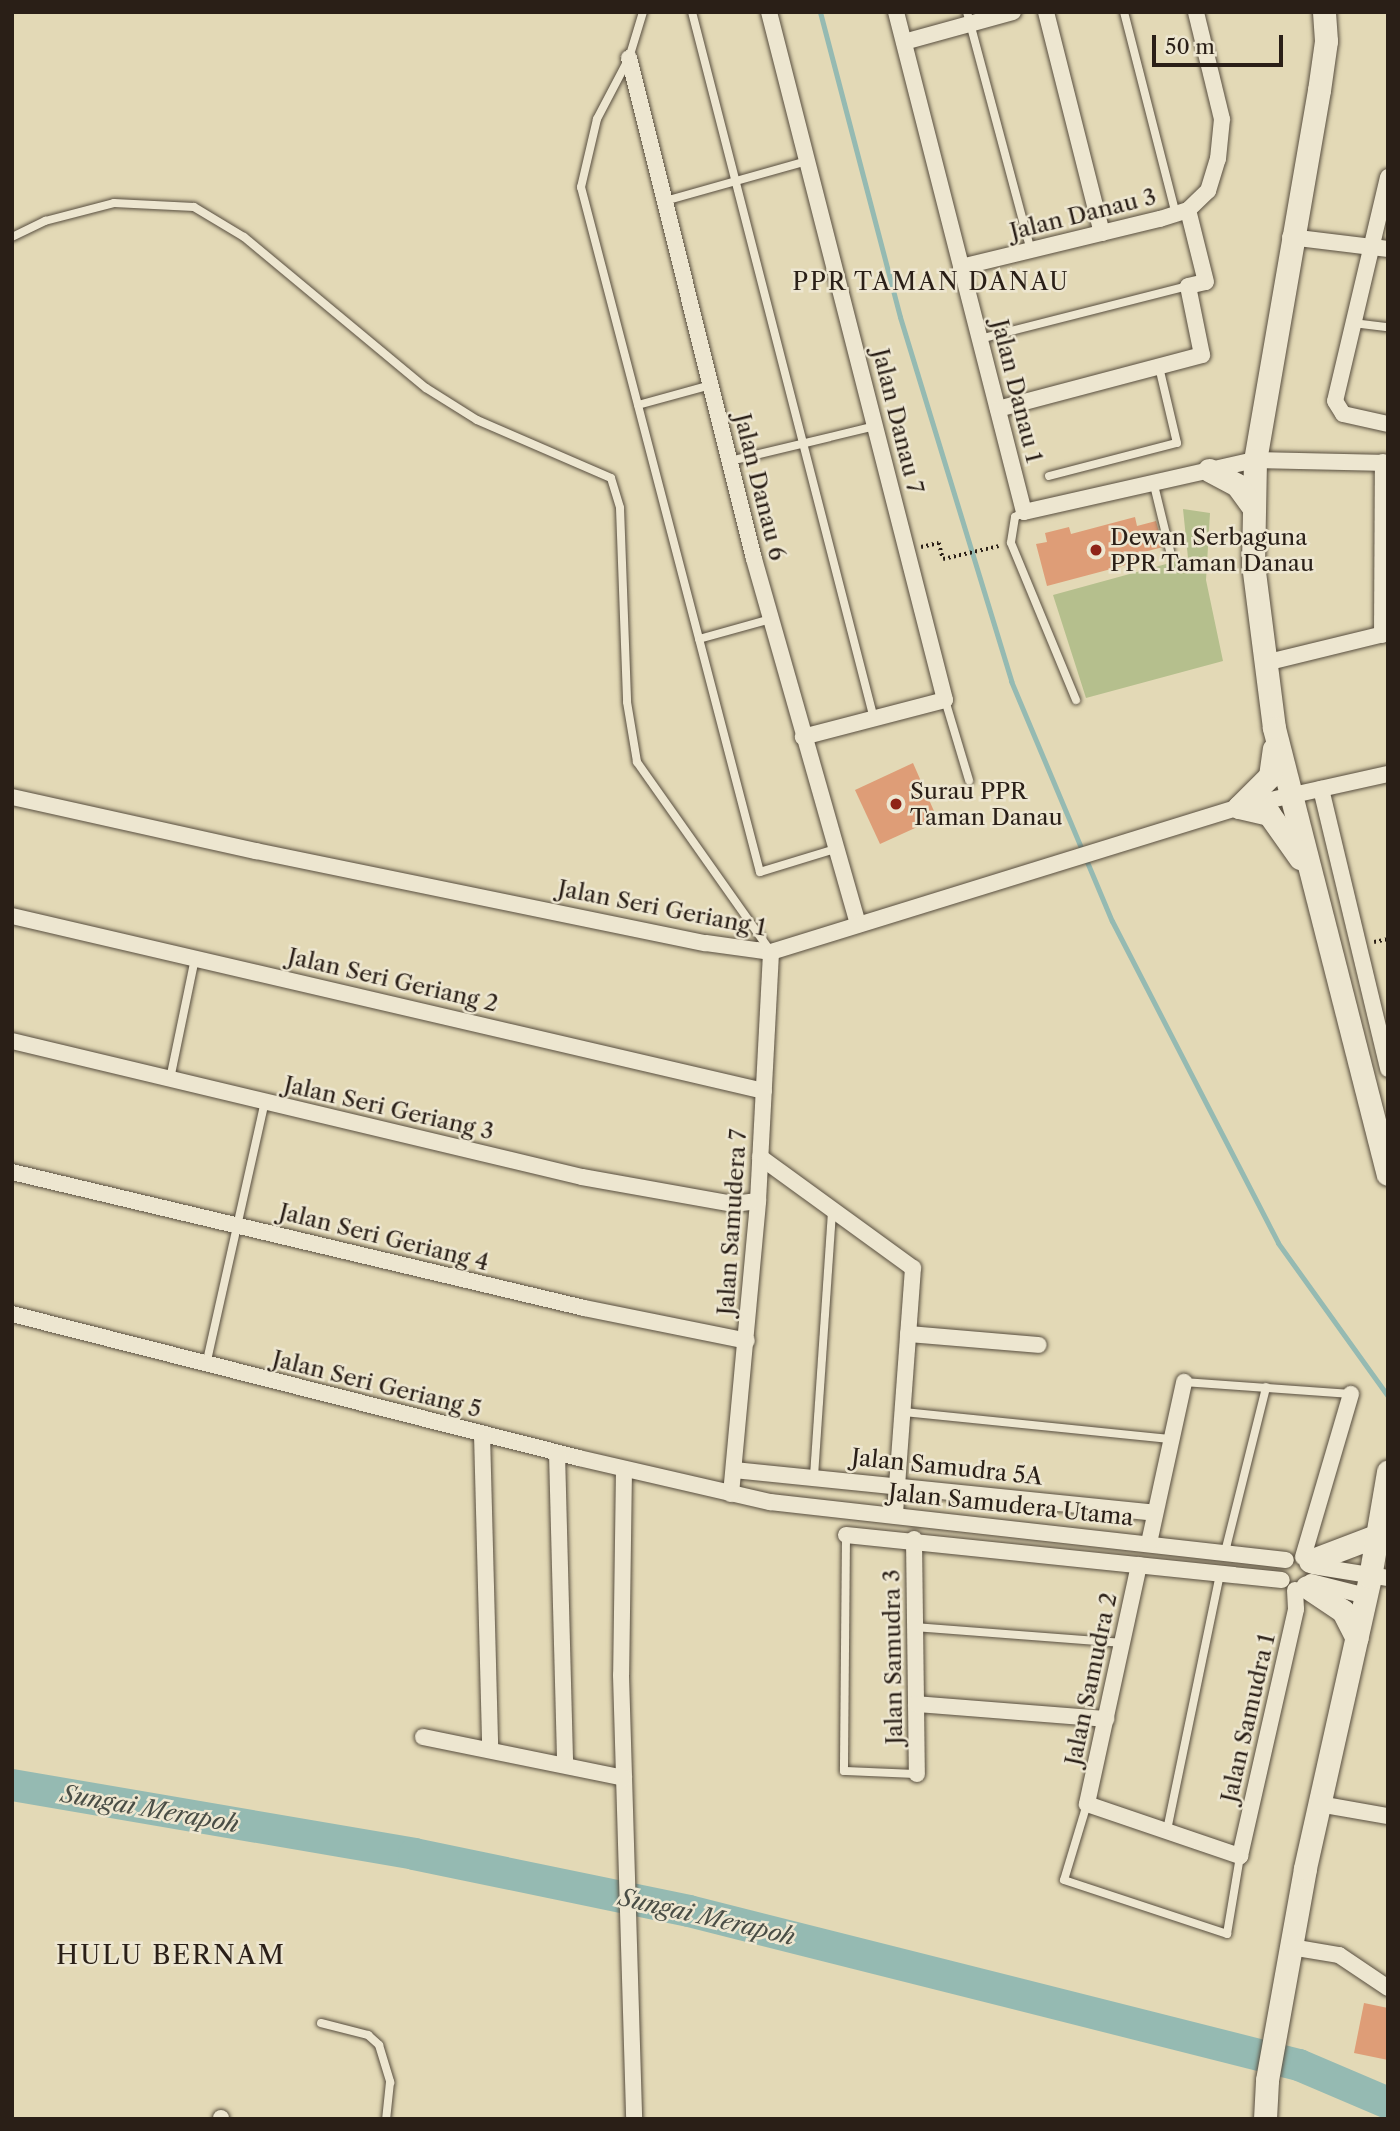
<!DOCTYPE html>
<style>
body{margin:0}
#map{position:relative;width:1400px;height:2131px;overflow:hidden;background:#e3d9b6;font-family:"Libre Caslon Text",serif}
div>[style]{position:absolute}
[style*='--x']{left:calc(var(--x)*1px);top:calc(var(--y)*1px);width:calc(var(--w)*1px);rotate:calc(var(--a)*1deg)}
.green>*{inset:0;background:#b5bf8d}
.stream>*{height:5px;margin:-2.5px;padding:0 2.5px;transform-origin:2.5px;border-radius:2.5px;background:#95bab2}
.river>*{height:32px;margin:-16px;padding:0 16px;transform-origin:16px;border-radius:16px;background:#95bab2}
.building>*{inset:0;background:#de9d77}
.path>*{height:3.5px;margin-top:-1.75px;transform-origin:0;background:repeating-linear-gradient(90deg,#2a1f17 0 2px,transparent 0 5.5px)}
.roads{filter:drop-shadow(0 0 2px #584e3f) drop-shadow(0 0 2px #584e3f)}
.lane>*{height:8px;margin:-4px;padding:0 4px;transform-origin:4px;border-radius:4px;background:#ede6d0}
.street>*{height:16px;margin:-8px;padding:0 8px;transform-origin:8px;border-radius:8px;background:#ede6d0}
.secondary>*{height:23px;margin:-11.5px;padding:0 11.5px;transform-origin:11.5px;border-radius:11.5px;background:#ede6d0}
.dots>*{width:19px;height:19px;translate:-50% -50%;box-sizing:border-box;border:4px solid #ede6d0;border-radius:50%}
span{translate:-50% -50%;white-space:nowrap;text-align:center;line-height:1.15;-webkit-text-stroke:5px #ede6d0;paint-order:stroke}
.street-label{font-size:23px;color:#2a1f17}
.poi-label{font-size:23px;color:#2a1f17}
.left{translate:0 -50%;text-align:left}
.neighbourhood-label{font-size:24px;color:#2a1f17;letter-spacing:2px}
.water-label{font-size:24px;color:#4a4e46;font-style:italic}
.quarter-label{font-size:26px;color:#2a1f17;letter-spacing:2px}
.frame{position:absolute;inset:0;border:14px solid #2a1f17;pointer-events:none}
.scale{position:absolute;left:1152px;top:35px;width:131px;height:32px;box-sizing:border-box;border:4px solid #2a1f17;border-top:0;padding-left:9px;font-size:21px;line-height:24px;white-space:nowrap;color:#2a1f17;-webkit-text-stroke:5px #ede6d0;paint-order:stroke}
</style>
<div id="map">
<div class="green">
<div style="clip-path:polygon(1183px 509px,1210px 513px,1206px 580px,1223px 661px,1086px 698px,1053px 595px,1188px 558px)"></div>
</div>
<div class="stream">
<div style="--x:820;--y:12;--w:315;--a:75.3"></div>
<div style="--x:900;--y:317;--w:381;--a:73"></div>
<div style="--x:1011;--y:681;--w:260;--a:67.2"></div>
<div style="--x:1112;--y:921;--w:362;--a:62.7"></div>
<div style="--x:1278;--y:1243;--w:188;--a:54.3"></div>
</div>
<div class="river">
<div style="--x:12;--y:1785;--w:408;--a:9.7"></div>
<div style="--x:414;--y:1854;--w:281;--a:11.7"></div>
<div style="--x:689;--y:1911;--w:629;--a:14.17"></div>
<div style="--x:1299;--y:2065;--w:97;--a:23.1"></div>
</div>
<div class="building">
<div style="clip-path:polygon(1135px 517px,1137px 526px,1156px 521px,1163px 547px,1144px 552px,1145px 560px,1047px 586px,1036px 544px,1047px 542px,1045px 533px,1069px 527px,1071px 534px)"></div>
<div style="clip-path:polygon(913px 763px,937px 818px,880px 844px,855px 790px)"></div>
<div style="clip-path:polygon(1364px 2003px,1388px 2008px,1388px 2060px,1354px 2053px)"></div>
</div>
<div class="path">
<div style="--x:921;--y:547;--w:18;--a:-13"></div>
<div style="--x:939;--y:543;--w:16;--a:76"></div>
<div style="--x:943;--y:559;--w:57;--a:-13.1"></div>
<div style="--x:1374;--y:942;--w:14;--a:-12"></div>
</div>
<div class="roads">
<div class="lane">
<div style="--x:643;--y:12;--w:48;--a:106.9"></div>
<div style="--x:629;--y:58;--w:69;--a:117.7"></div>
<div style="--x:597;--y:119;--w:70;--a:103.2"></div>
<div style="--x:581;--y:187;--w:708;--a:75.36"></div>
<div style="--x:760;--y:872;--w:78;--a:-17"></div>
<div style="--x:692;--y:12;--w:730;--a:75.56"></div>
<div style="--x:967;--y:12;--w:247;--a:75"></div>
<div style="--x:1124;--y:12;--w:209;--a:75.6"></div>
<div style="--x:665;--y:201;--w:148;--a:-15.7"></div>
<div style="--x:12;--y:237;--w:37;--a:-26"></div>
<div style="--x:45;--y:221;--w:71;--a:-14.6"></div>
<div style="--x:114;--y:203;--w:80;--a:2.9"></div>
<div style="--x:194;--y:207;--w:58;--a:31"></div>
<div style="--x:244;--y:237;--w:236;--a:39.7"></div>
<div style="--x:426;--y:388;--w:60;--a:32.1"></div>
<div style="--x:477;--y:420;--w:146;--a:23.4"></div>
<div style="--x:611;--y:478;--w:31;--a:73"></div>
<div style="--x:620;--y:508;--w:194;--a:87.9"></div>
<div style="--x:627;--y:702;--w:61;--a:80.5"></div>
<div style="--x:637;--y:762;--w:229;--a:54.8"></div>
<div style="--x:1353;--y:323;--w:35;--a:7"></div>
<div style="--x:980;--y:339;--w:215;--a:-14.3"></div>
<div style="--x:638;--y:405;--w:76;--a:-15.3"></div>
<div style="--x:730;--y:461;--w:150;--a:-13.5"></div>
<div style="--x:1049;--y:476;--w:132;--a:-14.5"></div>
<div style="--x:1177;--y:443;--w:78;--a:-103.3"></div>
<div style="--x:1153;--y:481;--w:72;--a:76.3"></div>
<div style="--x:1024;--y:512;--w:10;--a:151"></div>
<div style="--x:1015;--y:517;--w:26;--a:99"></div>
<div style="--x:1011;--y:543;--w:170;--a:67.5"></div>
<div style="--x:699;--y:639;--w:75;--a:-15.5"></div>
<div style="--x:945;--y:700;--w:84;--a:73.3"></div>
<div style="--x:170;--y:1079;--w:124;--a:-78.3"></div>
<div style="--x:206;--y:1365;--w:271;--a:-77.4"></div>
<div style="--x:1184;--y:1382;--w:167;--a:4.1"></div>
<div style="--x:903;--y:1412;--w:269;--a:5.8"></div>
<div style="--x:814;--y:1476;--w:268;--a:-86.1"></div>
<div style="--x:846;--y:1535;--w:236;--a:90.5"></div>
<div style="--x:844;--y:1771;--w:73;--a:2.4"></div>
<div style="--x:1225;--y:1552;--w:170;--a:-76"></div>
<div style="--x:915;--y:1627;--w:208;--a:4.4"></div>
<div style="--x:1087;--y:1804;--w:79;--a:106.8"></div>
<div style="--x:1064;--y:1880;--w:172;--a:18.3"></div>
<div style="--x:1227;--y:1934;--w:79;--a:-80.5"></div>
<div style="--x:1167;--y:1830;--w:261;--a:-78.3"></div>
<div style="--x:321;--y:2023;--w:49;--a:14.3"></div>
<div style="--x:368;--y:2035;--w:15;--a:42"></div>
<div style="--x:379;--y:2045;--w:39;--a:73"></div>
<div style="--x:390;--y:2082;--w:37;--a:96"></div>
</div>
<div class="street">
<div style="--x:769;--y:12;--w:710;--a:75.65"></div>
<div style="--x:945;--y:700;--w:147;--a:165.4"></div>
<div style="--x:896;--y:12;--w:516;--a:75.64"></div>
<div style="--x:1024;--y:512;--w:237;--a:-12.7"></div>
<div style="--x:1255;--y:460;--w:133;--a:1.3"></div>
<div style="--x:1046;--y:12;--w:228;--a:75.8"></div>
<div style="--x:904;--y:42;--w:113;--a:-15.4"></div>
<div style="--x:629;--y:58;--w:516;--a:75.99"></div>
<div style="--x:754;--y:559;--w:380;--a:74.1"></div>
<div style="--x:1388;--y:177;--w:230;--a:103.3"></div>
<div style="--x:1335;--y:401;--w:15;--a:58"></div>
<div style="--x:1343;--y:414;--w:46;--a:12.5"></div>
<div style="--x:1290;--y:237;--w:99;--a:7"></div>
<div style="--x:961;--y:267;--w:205;--a:-13.6"></div>
<div style="--x:1160;--y:219;--w:29;--a:-18"></div>
<div style="--x:1188;--y:210;--w:28;--a:-44"></div>
<div style="--x:1208;--y:191;--w:34;--a:-73"></div>
<div style="--x:1218;--y:159;--w:40;--a:-84.3"></div>
<div style="--x:1222;--y:119;--w:110;--a:-103.7"></div>
<div style="--x:998;--y:409;--w:211;--a:-14.8"></div>
<div style="--x:1202;--y:355;--w:70;--a:-101.5"></div>
<div style="--x:1188;--y:286;--w:18;--a:-13"></div>
<div style="--x:1206;--y:282;--w:74;--a:-104"></div>
<div style="--x:1382;--y:635;--w:173;--a:-89.7"></div>
<div style="--x:1265;--y:663;--w:127;--a:-13.7"></div>
<div style="--x:1321;--y:789;--w:288;--a:76.5"></div>
<div style="--x:12;--y:797;--w:250;--a:12.5"></div>
<div style="--x:256;--y:851;--w:459;--a:11.6"></div>
<div style="--x:706;--y:943;--w:66;--a:7.9"></div>
<div style="--x:771;--y:952;--w:490;--a:-17.2"></div>
<div style="--x:1239;--y:807;--w:153;--a:-12.5"></div>
<div style="--x:12;--y:916;--w:772;--a:13.1"></div>
<div style="--x:12;--y:1041;--w:586;--a:13.42"></div>
<div style="--x:582;--y:1177;--w:153;--a:10.1"></div>
<div style="--x:733;--y:1204;--w:25;--a:-7"></div>
<div style="--x:760;--y:1157;--w:189;--a:36"></div>
<div style="--x:913;--y:1268;--w:248;--a:94.2"></div>
<div style="--x:12;--y:1172;--w:588;--a:13.37"></div>
<div style="--x:584;--y:1308;--w:166;--a:11.4"></div>
<div style="--x:12;--y:1314;--w:585;--a:14.25"></div>
<div style="--x:579;--y:1458;--w:196;--a:13"></div>
<div style="--x:770;--y:1502;--w:519;--a:6.41"></div>
<div style="--x:908;--y:1334;--w:131;--a:4.8"></div>
<div style="--x:482;--y:1434;--w:315;--a:88.5"></div>
<div style="--x:557;--y:1453;--w:312;--a:88.5"></div>
<div style="--x:624;--y:1469;--w:206;--a:90.8"></div>
<div style="--x:621;--y:1675;--w:444;--a:88.3"></div>
<div style="--x:734;--y:1470;--w:423;--a:5.8"></div>
<div style="--x:731;--y:1494;--w:294;--a:-84.7"></div>
<div style="--x:758;--y:1201;--w:249;--a:-87"></div>
<div style="--x:846;--y:1535;--w:438;--a:5.9"></div>
<div style="--x:914;--y:1539;--w:235;--a:89.3"></div>
<div style="--x:1149;--y:1543;--w:165;--a:-77.7"></div>
<div style="--x:1303;--y:1557;--w:170;--a:-73.6"></div>
<div style="--x:1139;--y:1565;--w:245;--a:102.3"></div>
<div style="--x:1087;--y:1804;--w:162;--a:18.8"></div>
<div style="--x:1240;--y:1856;--w:253;--a:-77.2"></div>
<div style="--x:1296;--y:1609;--w:19;--a:-93"></div>
<div style="--x:1313;--y:1566;--w:76;--a:9.1"></div>
<div style="--x:1311;--y:1582;--w:57;--a:14.3"></div>
<div style="--x:916;--y:1704;--w:191;--a:4.5"></div>
<div style="--x:423;--y:1737;--w:205;--a:11.5"></div>
<div style="--x:1319;--y:1804;--w:70;--a:9.9"></div>
<div style="--x:1291;--y:1947;--w:49;--a:9.5"></div>
<div style="--x:1339;--y:1955;--w:59;--a:34"></div>
<div style="--x:221;--y:2119;--w:1;--a:-90"></div>
</div>
<div class="secondary">
<div style="--x:1324;--y:12;--w:29;--a:86"></div>
<div style="--x:1326;--y:41;--w:49;--a:98.1"></div>
<div style="--x:1319;--y:90;--w:375;--a:99.8"></div>
<div style="--x:1255;--y:460;--w:104;--a:91.1"></div>
<div style="--x:1253;--y:564;--w:165;--a:82.7"></div>
<div style="--x:1274;--y:728;--w:460;--a:75.7"></div>
<div style="--x:1209;--y:470;--w:32;--a:28"></div>
<div style="--x:1237;--y:485;--w:27;--a:54"></div>
<div style="--x:1239;--y:807;--w:31;--a:13"></div>
<div style="--x:1269;--y:814;--w:54;--a:54.8"></div>
<div style="--x:1239;--y:807;--w:44;--a:-45"></div>
<div style="--x:1270;--y:776;--w:27;--a:-82"></div>
<div style="--x:1310;--y:1561;--w:73;--a:-20.9"></div>
<div style="--x:1307;--y:1587;--w:43;--a:33.7"></div>
<div style="--x:1343;--y:1611;--w:30;--a:63"></div>
<div style="--x:1265;--y:2119;--w:39;--a:-87"></div>
<div style="--x:1267;--y:2080;--w:215;--a:-79.8"></div>
<div style="--x:1305;--y:1868;--w:298;--a:-77.4"></div>
<div style="--x:1370;--y:1577;--w:107;--a:-80.3"></div>
</div>
</div>
<div class="dots">
<div style="left:1096px;top:550px;background:#8f2418"></div>
<div style="left:896px;top:804px;background:#8f2418"></div>
</div>
<div class="street-label">
<span style="left:1083px;top:214px;rotate:-14deg">Jalan Danau 3</span>
<span style="left:1017px;top:391px;rotate:76deg">Jalan Danau 1</span>
<span style="left:898px;top:421px;rotate:76deg">Jalan Danau 7</span>
<span style="left:760px;top:487px;rotate:76deg">Jalan Danau 6</span>
<span style="left:662px;top:908px;rotate:11deg">Jalan Seri Geriang 1</span>
<span style="left:393px;top:980px;rotate:13deg">Jalan Seri Geriang 2</span>
<span style="left:389px;top:1108px;rotate:13deg">Jalan Seri Geriang 3</span>
<span style="left:732px;top:1222px;rotate:-86deg">Jalan Samudera 7</span>
<span style="left:384px;top:1237px;rotate:14deg">Jalan Seri Geriang 4</span>
<span style="left:377px;top:1384px;rotate:14deg">Jalan Seri Geriang 5</span>
<span style="left:947px;top:1467px;rotate:6deg">Jalan Samudra 5A</span>
<span style="left:1011px;top:1505px;rotate:6deg">Jalan Samudera Utama</span>
<span style="left:893px;top:1657px;rotate:-91deg">Jalan Samudra 3</span>
<span style="left:1091px;top:1679px;rotate:-78deg">Jalan Samudra 2</span>
<span style="left:1248px;top:1718px;rotate:-77deg">Jalan Samudra 1</span>
</div>
<div class="poi-label">
<span class="left" style="left:1110px;top:550px">Dewan Serbaguna<br>PPR Taman Danau</span>
<span class="left" style="left:910px;top:804px">Surau PPR<br>Taman Danau</span>
</div>
<div class="neighbourhood-label">
<span style="left:931px;top:282px">PPR TAMAN DANAU</span>
</div>
<div class="water-label">
<span style="left:150px;top:1809px;rotate:10deg">Sungai Merapoh</span>
<span style="left:707px;top:1917px;rotate:13deg">Sungai Merapoh</span>
</div>
<div class="quarter-label">
<span style="left:171px;top:1956px">HULU BERNAM</span>
</div>
<div class="frame"></div>
<div class="scale">50 m</div>
</div>
